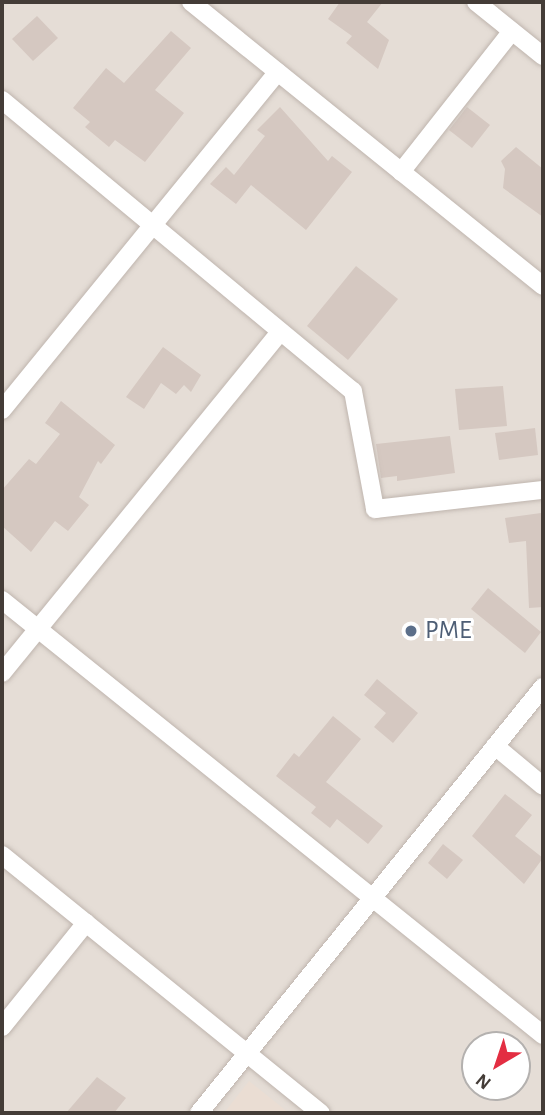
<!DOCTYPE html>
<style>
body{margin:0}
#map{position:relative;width:545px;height:1115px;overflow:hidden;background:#f2ece8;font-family:"Alegreya Sans",sans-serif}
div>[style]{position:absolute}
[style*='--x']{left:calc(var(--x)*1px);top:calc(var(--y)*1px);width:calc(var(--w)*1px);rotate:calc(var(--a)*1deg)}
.residential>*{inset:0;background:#e5ddd6}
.education>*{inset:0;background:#eaddd3}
.building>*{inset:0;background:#d5c8c1}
.roads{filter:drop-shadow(0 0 2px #bfb5ae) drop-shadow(0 0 2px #bfb5ae)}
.street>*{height:18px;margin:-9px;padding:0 9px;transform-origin:9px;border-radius:9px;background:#fff}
.dots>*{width:19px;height:19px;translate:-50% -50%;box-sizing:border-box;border:4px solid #fff;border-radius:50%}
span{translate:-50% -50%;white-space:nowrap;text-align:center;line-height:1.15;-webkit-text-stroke:6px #fff;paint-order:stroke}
.service-label{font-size:26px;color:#4e5e75}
.left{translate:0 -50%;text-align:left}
.frame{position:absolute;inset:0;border:4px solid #443c37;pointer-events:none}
.north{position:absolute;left:461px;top:1031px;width:70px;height:70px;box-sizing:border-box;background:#fff;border:2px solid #b4b1af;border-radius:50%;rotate:219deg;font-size:19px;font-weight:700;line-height:28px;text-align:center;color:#443c37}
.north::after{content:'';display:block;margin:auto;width:24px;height:32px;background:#e32e42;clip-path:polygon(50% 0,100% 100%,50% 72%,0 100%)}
</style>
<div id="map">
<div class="residential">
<div style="clip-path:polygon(evenodd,2px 2px,543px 2px,543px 1113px,2px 1113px,2px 2px,475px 1045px,517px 1045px,517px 1087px,475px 1087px,475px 1045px)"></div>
</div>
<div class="education">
<div style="clip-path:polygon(249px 1081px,289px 1113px,224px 1113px)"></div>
</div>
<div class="building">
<div style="clip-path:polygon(340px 2px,383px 2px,367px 22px,389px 40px,378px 69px,346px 43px,352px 36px,328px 19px)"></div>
<div style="clip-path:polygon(37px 16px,58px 38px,33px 61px,12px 39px)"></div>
<div style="clip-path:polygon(171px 31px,191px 48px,155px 90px,184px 113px,145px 162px,115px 140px,109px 147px,85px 127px,90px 122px,73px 108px,106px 68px,124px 83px)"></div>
<div style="clip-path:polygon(280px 107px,328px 161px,332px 156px,352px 172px,306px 230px,251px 185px,236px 204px,210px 184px,226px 167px,234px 175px,265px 136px,257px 130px)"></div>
<div style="clip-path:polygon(467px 107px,490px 125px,472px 148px,449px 130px)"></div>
<div style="clip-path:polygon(516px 147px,543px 169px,543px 217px,503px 188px,505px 169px,501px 161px)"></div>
<div style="clip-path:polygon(356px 266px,398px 299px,348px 360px,307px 326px)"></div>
<div style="clip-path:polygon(163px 347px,201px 375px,191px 392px,184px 385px,176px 394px,161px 383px,144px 409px,126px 397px)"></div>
<div style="clip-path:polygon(503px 386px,507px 426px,459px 430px,455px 389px)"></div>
<div style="clip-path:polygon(61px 401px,115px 445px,101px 464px,98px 461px,79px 497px,89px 505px,68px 531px,55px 521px,31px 552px,2px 526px,2px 490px,29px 459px,36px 464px,60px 434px,45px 423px)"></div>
<div style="clip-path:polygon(535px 428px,538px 455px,499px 460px,495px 433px)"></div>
<div style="clip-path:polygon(450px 436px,455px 473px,397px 481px,397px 476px,381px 478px,376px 444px)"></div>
<div style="clip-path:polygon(541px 513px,543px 607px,529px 608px,526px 541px,509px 543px,505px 518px)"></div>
<div style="clip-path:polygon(488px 588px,541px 632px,525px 653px,471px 609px)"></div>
<div style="clip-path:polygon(377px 679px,418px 713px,393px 743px,374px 727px,386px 713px,364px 695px)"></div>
<div style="clip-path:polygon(333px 716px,361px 739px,326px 782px,383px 826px,368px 844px,337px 819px,330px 828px,311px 813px,316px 807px,276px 776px,294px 753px,299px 757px)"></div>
<div style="clip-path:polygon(505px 794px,532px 815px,515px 836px,543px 858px,524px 884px,472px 836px)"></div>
<div style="clip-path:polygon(443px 844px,463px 860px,447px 879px,428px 863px)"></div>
<div style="clip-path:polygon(97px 1077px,126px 1098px,114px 1113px,66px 1113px)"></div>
</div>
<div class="roads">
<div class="street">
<div style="--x:191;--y:2;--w:452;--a:38.9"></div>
<div style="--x:476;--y:2;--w:86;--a:38.9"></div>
<div style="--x:2;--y:100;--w:456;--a:39.7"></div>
<div style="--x:353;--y:391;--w:120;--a:79.4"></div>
<div style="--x:375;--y:509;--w:169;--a:-6.5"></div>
<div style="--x:401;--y:172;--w:179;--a:-51.8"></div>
<div style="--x:2;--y:410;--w:436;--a:-50.8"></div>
<div style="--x:2;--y:600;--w:694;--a:38.8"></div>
<div style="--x:2;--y:673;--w:440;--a:-50.8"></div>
<div style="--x:495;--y:746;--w:62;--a:39.8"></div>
<div style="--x:2;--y:855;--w:410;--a:39"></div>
<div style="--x:2;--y:1027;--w:134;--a:-51.1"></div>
<div style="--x:199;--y:1113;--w:548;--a:-51.08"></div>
</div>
</div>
<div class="dots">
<div style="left:411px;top:631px;background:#5c6f8a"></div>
</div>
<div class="service-label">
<span class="left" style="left:425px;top:631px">PME</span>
</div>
<div class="frame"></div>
<div class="north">N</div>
</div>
